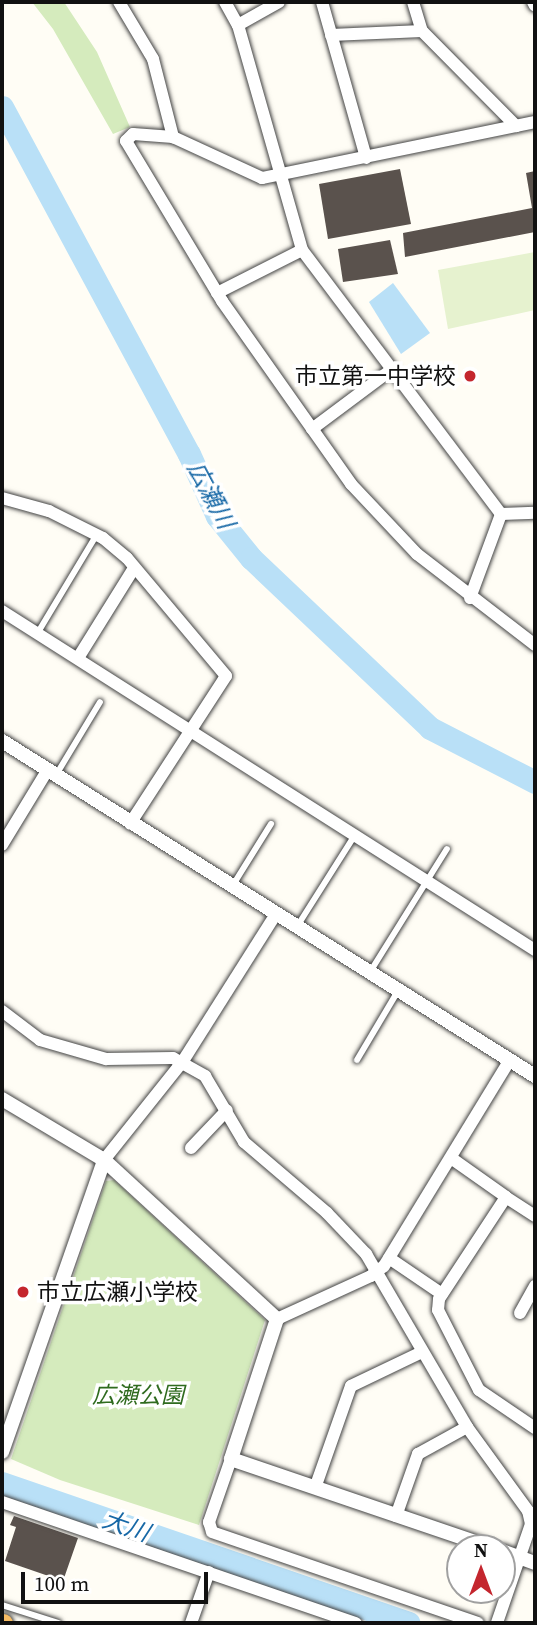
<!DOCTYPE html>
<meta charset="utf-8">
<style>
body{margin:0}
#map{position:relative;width:537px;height:1625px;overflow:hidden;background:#fffdf5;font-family:"Source Serif 4","Noto Sans JP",serif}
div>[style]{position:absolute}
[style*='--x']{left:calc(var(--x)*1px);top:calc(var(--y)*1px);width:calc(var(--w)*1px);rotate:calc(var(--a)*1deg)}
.green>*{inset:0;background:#d5ebbd}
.pitch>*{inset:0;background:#e6f2cf}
.water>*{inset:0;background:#b9e0f7}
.river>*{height:23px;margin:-11.5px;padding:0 11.5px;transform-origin:11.5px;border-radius:11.5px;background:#b9e0f7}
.building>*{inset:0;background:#5a524d}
.roads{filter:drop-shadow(0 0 2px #444) drop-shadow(0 0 2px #444)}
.service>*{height:6px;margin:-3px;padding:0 3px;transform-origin:3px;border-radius:3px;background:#fff}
.minor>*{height:12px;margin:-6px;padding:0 6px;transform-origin:6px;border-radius:6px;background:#fff}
.tertiary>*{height:14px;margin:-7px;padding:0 7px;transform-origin:7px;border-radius:7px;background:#fff}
.trunk>*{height:19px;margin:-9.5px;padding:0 9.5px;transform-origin:9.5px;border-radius:9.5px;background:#f7bc64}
.dots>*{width:19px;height:19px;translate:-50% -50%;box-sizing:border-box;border:4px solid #fff;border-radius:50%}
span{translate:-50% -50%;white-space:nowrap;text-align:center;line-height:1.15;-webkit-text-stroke:7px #fff;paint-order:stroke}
.poi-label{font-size:23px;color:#111}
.right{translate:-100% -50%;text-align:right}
.left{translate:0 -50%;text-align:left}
.park-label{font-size:23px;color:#2f6b1f;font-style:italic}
.water-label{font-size:24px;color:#1768a6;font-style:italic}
.frame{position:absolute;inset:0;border:4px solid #111;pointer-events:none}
.north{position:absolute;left:446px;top:1534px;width:70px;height:70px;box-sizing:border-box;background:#fff;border:2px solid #a0a0a0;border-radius:50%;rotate:0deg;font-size:19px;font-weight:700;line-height:28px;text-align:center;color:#111}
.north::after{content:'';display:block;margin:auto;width:24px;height:32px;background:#c4262e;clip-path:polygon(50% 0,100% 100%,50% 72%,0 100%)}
.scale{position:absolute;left:21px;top:1572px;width:187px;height:32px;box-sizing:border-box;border:4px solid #111;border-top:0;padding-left:9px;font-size:21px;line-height:24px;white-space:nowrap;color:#111;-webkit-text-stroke:5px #fff;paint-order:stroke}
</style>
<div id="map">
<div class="green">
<div style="clip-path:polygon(32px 2px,64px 2px,97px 52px,130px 127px,113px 134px,53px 29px)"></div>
<div style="clip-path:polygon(114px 1180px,265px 1320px,199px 1525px,60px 1480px,11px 1459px,106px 1181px)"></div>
</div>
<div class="pitch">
<div style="clip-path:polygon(535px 252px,535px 310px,448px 329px,438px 270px)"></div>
</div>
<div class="water">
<div style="clip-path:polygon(393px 283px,430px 333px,401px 354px,369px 302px)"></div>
</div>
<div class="river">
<div style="--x:2;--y:107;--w:394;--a:61.7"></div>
<div style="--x:189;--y:454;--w:68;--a:65.7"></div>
<div style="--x:217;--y:516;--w:54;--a:51"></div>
<div style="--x:251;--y:558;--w:247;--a:43.5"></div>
<div style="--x:430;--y:728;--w:118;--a:27.2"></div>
<div style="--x:2;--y:1483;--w:430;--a:19"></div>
</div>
<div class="building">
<div style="clip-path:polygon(400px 169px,411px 224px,328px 239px,319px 184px)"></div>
<div style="clip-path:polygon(535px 171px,535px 232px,405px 257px,403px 233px,532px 208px,526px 173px)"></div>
<div style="clip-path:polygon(390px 240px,398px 274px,343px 282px,338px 249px)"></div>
<div style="clip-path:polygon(14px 1516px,78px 1538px,63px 1581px,5px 1561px,16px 1527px,10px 1525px)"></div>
</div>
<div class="roads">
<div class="service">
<div style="--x:37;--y:634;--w:117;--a:-59"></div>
<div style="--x:56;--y:775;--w:85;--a:-58.9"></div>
<div style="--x:233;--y:885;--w:72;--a:-58.1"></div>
<div style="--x:298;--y:925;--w:107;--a:-57.7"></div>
<div style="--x:370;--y:972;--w:145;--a:-58"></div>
<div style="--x:357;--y:1060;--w:80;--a:-59.3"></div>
<div style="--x:2;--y:1605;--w:59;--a:17.8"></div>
</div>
<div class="minor">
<div style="--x:119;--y:2;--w:66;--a:59.2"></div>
<div style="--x:153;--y:59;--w:81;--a:75.6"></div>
<div style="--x:225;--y:2;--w:26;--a:61"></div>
<div style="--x:238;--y:25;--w:234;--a:74.1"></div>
<div style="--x:302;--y:250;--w:331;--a:53"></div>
<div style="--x:322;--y:2;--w:162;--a:74.2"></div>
<div style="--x:413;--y:2;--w:30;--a:73"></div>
<div style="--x:422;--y:31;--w:134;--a:45.3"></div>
<div style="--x:533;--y:2;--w:4;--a:63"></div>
<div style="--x:238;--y:25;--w:47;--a:-29.3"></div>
<div style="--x:331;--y:35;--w:91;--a:-2.5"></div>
<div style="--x:535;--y:122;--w:279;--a:168.4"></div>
<div style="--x:262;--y:178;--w:98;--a:-155.3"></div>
<div style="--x:173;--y:137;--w:40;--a:-175.7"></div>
<div style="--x:133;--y:134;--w:10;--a:135"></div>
<div style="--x:126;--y:141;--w:187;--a:59"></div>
<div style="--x:222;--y:301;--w:224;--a:54.8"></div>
<div style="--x:351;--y:484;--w:96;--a:46.7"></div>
<div style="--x:417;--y:554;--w:149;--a:37.6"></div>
<div style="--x:217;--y:293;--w:95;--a:-26.8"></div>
<div style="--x:312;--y:429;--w:99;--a:-36.8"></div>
<div style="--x:2;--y:498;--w:49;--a:15.5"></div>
<div style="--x:49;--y:511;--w:60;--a:26.6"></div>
<div style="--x:103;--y:538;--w:31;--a:40"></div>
<div style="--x:127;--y:558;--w:154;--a:50"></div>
<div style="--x:226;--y:676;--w:176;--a:123"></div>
<div style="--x:501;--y:514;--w:34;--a:-2"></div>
<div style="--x:470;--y:598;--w:90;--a:-69.7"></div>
<div style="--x:2;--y:611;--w:632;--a:32.46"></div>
<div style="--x:78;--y:658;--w:106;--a:-58.1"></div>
<div style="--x:2;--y:845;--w:87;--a:-58.7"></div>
<div style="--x:2;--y:1011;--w:48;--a:37.3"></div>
<div style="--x:40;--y:1040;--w:69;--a:16.1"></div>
<div style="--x:106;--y:1059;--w:67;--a:-0.9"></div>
<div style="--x:173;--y:1058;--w:37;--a:29"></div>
<div style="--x:205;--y:1076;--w:77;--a:59.4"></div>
<div style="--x:244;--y:1142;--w:109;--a:40.5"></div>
<div style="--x:327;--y:1213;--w:57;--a:46.4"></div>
<div style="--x:366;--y:1254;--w:200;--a:59.7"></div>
<div style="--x:467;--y:1427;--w:104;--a:54"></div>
<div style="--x:528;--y:1511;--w:13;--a:77"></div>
<div style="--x:531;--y:1524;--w:105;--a:109"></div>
<div style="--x:191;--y:1148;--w:52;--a:-46.5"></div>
<div style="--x:451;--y:1158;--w:67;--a:35.3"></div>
<div style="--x:104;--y:1160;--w:127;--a:-51.4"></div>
<div style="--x:183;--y:1061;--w:174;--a:-57.7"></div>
<div style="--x:535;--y:1216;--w:35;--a:-147"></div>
<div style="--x:506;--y:1197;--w:122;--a:123.3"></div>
<div style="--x:439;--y:1299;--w:11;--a:95"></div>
<div style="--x:438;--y:1310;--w:90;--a:62.9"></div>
<div style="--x:479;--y:1390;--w:68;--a:34.2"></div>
<div style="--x:389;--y:1258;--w:64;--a:34.2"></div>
<div style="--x:520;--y:1313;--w:31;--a:-61"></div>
<div style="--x:277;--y:1319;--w:103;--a:-24.6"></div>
<div style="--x:371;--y:1276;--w:16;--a:-38"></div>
<div style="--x:384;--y:1266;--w:240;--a:-58.6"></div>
<div style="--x:231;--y:1459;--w:67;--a:109.2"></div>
<div style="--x:209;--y:1522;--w:10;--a:73"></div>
<div style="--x:212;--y:1532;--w:281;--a:18.9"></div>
<div style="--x:315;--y:1488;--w:108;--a:-70.6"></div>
<div style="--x:351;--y:1386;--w:79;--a:-25.6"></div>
<div style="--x:2;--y:1502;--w:374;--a:18.9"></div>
<div style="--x:396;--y:1516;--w:66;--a:-70.5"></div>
<div style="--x:418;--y:1454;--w:56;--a:-28.9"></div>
<div style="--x:191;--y:1623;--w:54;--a:-70.6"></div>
</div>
<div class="tertiary">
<div style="--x:2;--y:741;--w:630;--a:32.15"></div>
<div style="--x:2;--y:1099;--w:119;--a:30.9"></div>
<div style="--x:104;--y:1160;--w:235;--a:42.6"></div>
<div style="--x:277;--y:1319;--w:147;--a:108.2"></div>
<div style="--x:231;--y:1459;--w:276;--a:18.8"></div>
<div style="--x:2;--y:1452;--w:309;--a:-70.7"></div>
<div style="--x:502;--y:1551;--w:35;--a:20"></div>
</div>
<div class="trunk">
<div style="--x:2;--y:1623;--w:1;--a:0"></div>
</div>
</div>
<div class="dots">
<div style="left:470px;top:376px;background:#c4262e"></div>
<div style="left:23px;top:1292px;background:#c4262e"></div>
</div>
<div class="poi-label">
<span class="right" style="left:456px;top:376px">市立第一中学校</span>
<span class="left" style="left:37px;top:1292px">市立広瀬小学校</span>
</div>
<div class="park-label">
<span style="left:138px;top:1395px">広瀬公園</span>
</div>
<div class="water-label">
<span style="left:211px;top:495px;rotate:62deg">広瀬川</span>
<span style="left:126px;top:1526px;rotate:19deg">大川</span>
</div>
<div class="frame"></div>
<div class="north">N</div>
<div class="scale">100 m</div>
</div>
